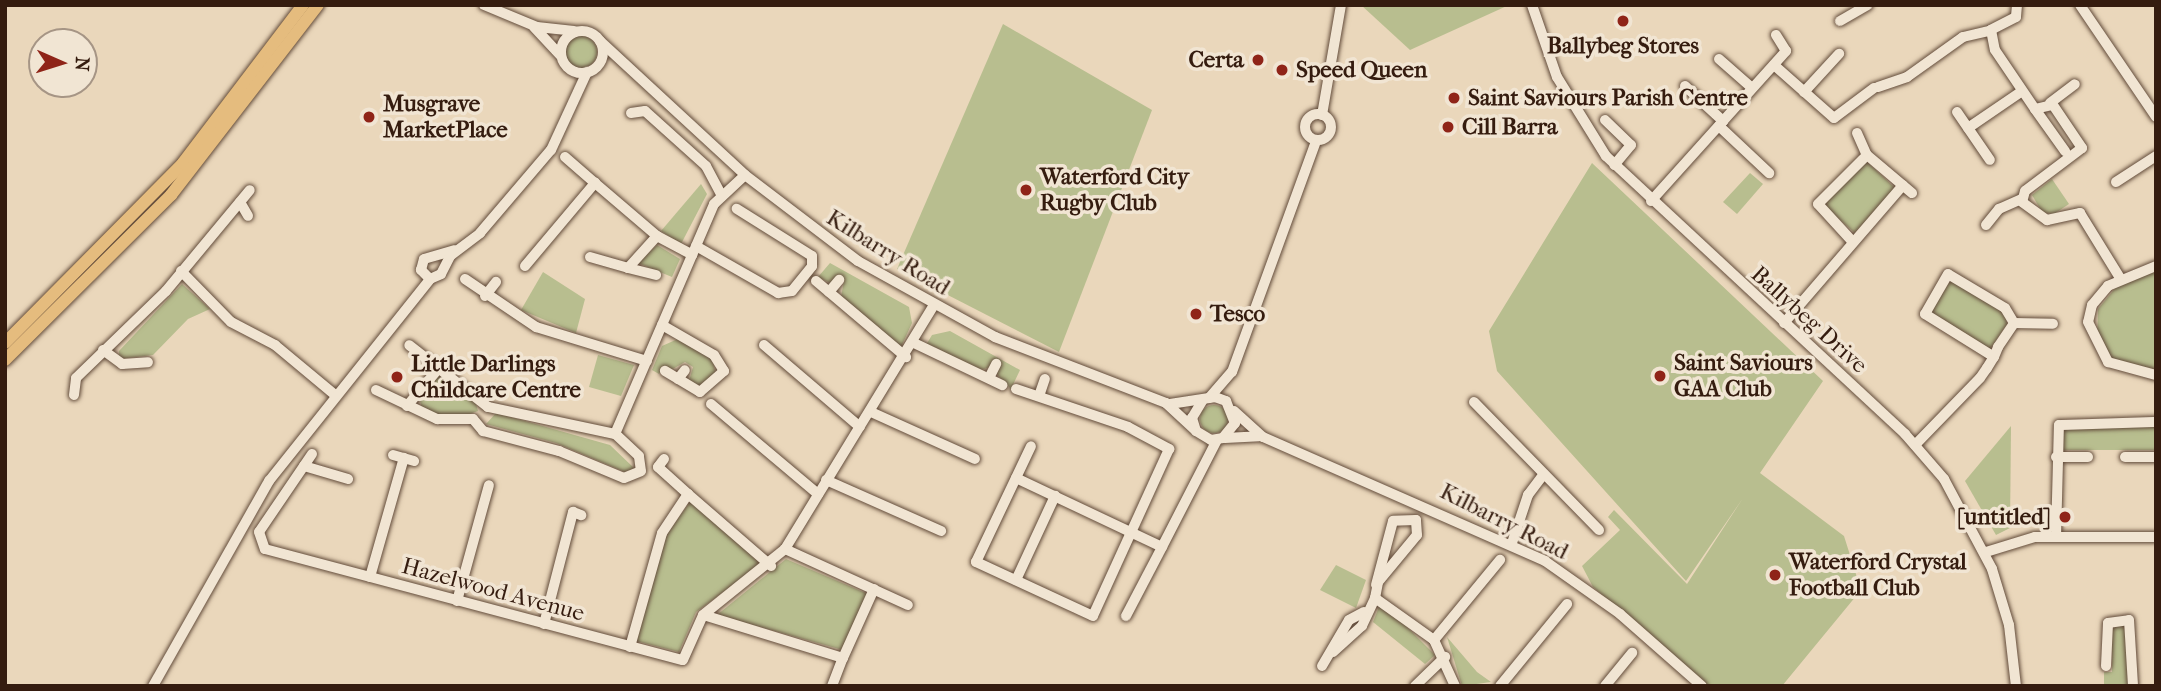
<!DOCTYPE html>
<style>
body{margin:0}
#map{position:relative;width:2161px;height:691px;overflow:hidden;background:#ead7bb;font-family:"IM FELL French Canon",serif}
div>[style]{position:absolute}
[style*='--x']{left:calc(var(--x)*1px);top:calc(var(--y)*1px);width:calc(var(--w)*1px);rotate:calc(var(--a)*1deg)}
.green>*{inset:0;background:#b8be8f}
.round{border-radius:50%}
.roads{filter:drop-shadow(0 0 2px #624b3a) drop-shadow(0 0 2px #624b3a)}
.minor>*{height:10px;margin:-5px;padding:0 5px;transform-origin:5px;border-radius:5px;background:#f1e5d3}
.minor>.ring{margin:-5px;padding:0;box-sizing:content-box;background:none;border:10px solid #f1e5d3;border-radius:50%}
.major>*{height:12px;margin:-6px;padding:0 6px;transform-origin:6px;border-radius:6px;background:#e5bc7e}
.dots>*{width:19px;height:19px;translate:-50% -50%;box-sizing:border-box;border:4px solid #f1e5d3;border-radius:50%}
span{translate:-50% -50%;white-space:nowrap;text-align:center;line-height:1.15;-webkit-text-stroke:7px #f1e5d3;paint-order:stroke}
.poi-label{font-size:23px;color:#351c0f;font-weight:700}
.right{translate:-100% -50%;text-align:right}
.left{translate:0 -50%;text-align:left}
.street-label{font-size:23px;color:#351c0f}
.frame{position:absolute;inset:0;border:7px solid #351c0f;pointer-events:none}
.north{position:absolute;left:28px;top:28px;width:70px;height:70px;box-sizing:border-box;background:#f1e5d3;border:2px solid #a69585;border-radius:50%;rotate:93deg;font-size:19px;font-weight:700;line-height:28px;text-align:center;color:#351c0f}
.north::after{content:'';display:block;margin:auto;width:24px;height:32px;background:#8f2418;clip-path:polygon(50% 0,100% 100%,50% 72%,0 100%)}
</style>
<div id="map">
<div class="green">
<div style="clip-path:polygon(1361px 5px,1509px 5px,1410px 50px)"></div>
<div style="clip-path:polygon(1003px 24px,1152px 110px,1059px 352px,897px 269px)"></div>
<div class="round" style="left:565px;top:36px;width:32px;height:32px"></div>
<div style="clip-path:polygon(1864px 159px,1895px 188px,1855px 233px,1822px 204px)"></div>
<div style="clip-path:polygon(1592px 163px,1823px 381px,1760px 473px,1844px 536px,1861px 590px,1782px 686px,1708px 686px,1593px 587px,1582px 566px,1620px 530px,1608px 517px,1614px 510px,1687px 584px,1743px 498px,1686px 581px,1497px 371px,1489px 331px)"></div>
<div style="clip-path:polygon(1750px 173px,1763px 184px,1737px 214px,1723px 202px)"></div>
<div style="clip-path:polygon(2052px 179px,2069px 204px,2054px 214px,2042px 212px,2032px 195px)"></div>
<div style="clip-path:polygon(701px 184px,707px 194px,681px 244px,661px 231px)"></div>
<div style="clip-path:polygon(657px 245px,680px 259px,672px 277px,638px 263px)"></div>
<div style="clip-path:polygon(830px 263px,909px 307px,912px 323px,901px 347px,841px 297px,844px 281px,838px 276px,830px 283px,818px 277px)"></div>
<div style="clip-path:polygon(2156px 269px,2156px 371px,2119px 365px,2097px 344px,2098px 309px,2122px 280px)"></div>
<div style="clip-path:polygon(543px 272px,585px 299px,576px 333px,521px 310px)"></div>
<div style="clip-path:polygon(1953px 277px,2005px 313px,2007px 324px,1990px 349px,1930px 312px)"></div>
<div style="clip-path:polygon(182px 284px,210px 309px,188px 319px,153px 355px,119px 359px,119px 351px)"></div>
<div style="clip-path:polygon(950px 331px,1020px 370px,1011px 389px,990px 367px,981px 370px,926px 345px,932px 335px)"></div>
<div style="clip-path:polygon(680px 338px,713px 359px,716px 378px,700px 388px,689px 381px,693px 367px,685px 362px,671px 370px,664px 366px,659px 374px,652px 370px,662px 346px)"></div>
<div style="clip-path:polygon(598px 355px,634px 365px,621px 396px,589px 387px)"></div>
<div style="clip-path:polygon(439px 375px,474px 397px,478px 411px,452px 420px,422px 408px,419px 397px)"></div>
<div class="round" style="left:1200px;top:405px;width:28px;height:28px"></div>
<div style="clip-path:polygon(496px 413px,610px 445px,634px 468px,625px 472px,556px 443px,486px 424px)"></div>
<div style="clip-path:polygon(2011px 426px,2010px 528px,1996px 535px,1965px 481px)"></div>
<div style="clip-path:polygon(2069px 426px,2156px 427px,2156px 450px,2060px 450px,2060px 432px)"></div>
<div style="clip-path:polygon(690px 502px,763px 563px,696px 612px,679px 652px,636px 641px,667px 534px)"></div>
<div style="clip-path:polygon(786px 559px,868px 594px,843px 650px,717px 615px)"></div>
<div style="clip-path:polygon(1336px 565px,1366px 580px,1356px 608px,1320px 590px)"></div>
<div style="clip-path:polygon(1379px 607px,1402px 622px,1435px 655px,1425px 664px,1373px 622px)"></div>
<div style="clip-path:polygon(2112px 626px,2128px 626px,2128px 686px,2104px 686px,2104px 672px,2112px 672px)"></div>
<div style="clip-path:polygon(1447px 637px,1477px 672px,1491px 682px,1462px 686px)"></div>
</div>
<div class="roads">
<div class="minor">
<div style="--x:484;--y:5;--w:57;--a:22.5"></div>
<div style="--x:537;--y:27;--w:37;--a:6"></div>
<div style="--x:1532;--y:5;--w:76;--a:70.9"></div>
<div style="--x:1557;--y:77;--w:93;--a:58.2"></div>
<div style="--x:1606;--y:156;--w:408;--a:42.9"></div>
<div style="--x:1905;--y:434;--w:60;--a:49.1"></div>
<div style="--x:1944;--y:479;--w:102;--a:61.9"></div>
<div style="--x:1992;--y:569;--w:59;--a:73.1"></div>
<div style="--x:2009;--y:625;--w:61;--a:83.5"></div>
<div style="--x:2017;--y:5;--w:12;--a:95"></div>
<div style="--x:2016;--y:17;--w:28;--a:153"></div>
<div style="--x:1991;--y:30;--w:20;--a:79"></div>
<div style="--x:1995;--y:50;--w:71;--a:55.9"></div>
<div style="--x:2035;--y:109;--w:18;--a:-13"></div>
<div style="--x:2053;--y:105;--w:52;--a:56"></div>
<div style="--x:2082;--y:148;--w:71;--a:143"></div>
<div style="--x:2025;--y:191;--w:11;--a:105"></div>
<div style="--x:2022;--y:202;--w:31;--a:36"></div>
<div style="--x:2047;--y:220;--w:34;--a:-12"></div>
<div style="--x:2080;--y:213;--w:76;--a:58.4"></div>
<div style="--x:2080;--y:5;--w:135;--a:55.8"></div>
<div style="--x:1840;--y:21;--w:32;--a:-30"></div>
<div style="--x:534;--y:27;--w:38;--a:47"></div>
<div class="ring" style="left:561px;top:31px;width:32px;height:32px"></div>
<div style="--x:600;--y:41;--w:197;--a:42.7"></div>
<div style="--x:745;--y:175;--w:142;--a:37.3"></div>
<div style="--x:858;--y:261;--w:157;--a:29"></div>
<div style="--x:995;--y:337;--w:183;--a:21.1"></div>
<div style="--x:1166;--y:403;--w:41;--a:43"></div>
<div style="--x:1719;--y:59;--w:44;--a:41.3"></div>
<div style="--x:1774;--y:65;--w:80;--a:41.5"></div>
<div style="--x:1834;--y:118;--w:50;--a:-36.9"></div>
<div style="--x:1685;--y:86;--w:52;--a:42.6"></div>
<div style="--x:1878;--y:87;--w:31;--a:-19"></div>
<div style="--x:1907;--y:77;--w:69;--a:-35.5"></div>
<div style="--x:1963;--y:37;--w:28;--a:-13"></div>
<div style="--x:1804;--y:92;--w:52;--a:-47.4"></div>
<div style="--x:2050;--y:103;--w:31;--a:-37"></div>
<div style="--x:2035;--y:109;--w:52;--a:54.5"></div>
<div style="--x:1957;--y:112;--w:58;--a:55.5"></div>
<div style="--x:631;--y:113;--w:14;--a:-8"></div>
<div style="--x:645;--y:111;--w:82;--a:42"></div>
<div style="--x:706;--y:166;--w:34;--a:62"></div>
<div class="ring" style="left:1305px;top:114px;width:16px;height:16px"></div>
<div style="--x:1322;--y:115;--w:112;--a:-80.2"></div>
<div style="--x:1605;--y:120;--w:36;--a:44"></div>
<div style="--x:1631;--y:145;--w:26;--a:130"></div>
<div style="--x:1719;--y:126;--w:69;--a:43.2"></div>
<div style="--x:1968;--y:128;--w:65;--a:-34.4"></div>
<div style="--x:1857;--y:133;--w:24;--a:66"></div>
<div style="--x:1867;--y:155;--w:59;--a:40.2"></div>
<div style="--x:565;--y:157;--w:40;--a:41"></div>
<div style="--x:2116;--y:182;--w:48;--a:-33"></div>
<div style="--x:1651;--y:201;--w:202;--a:-48"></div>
<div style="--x:1786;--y:51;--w:19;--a:-122"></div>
<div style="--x:240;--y:202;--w:16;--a:60"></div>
<div style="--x:1986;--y:225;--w:21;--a:-51"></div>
<div style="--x:1999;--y:209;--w:24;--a:-24"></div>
<div style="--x:1852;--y:241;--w:50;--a:-132.6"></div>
<div style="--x:1818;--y:204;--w:69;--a:-45"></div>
<div style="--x:696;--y:246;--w:95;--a:29.8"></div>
<div style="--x:778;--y:293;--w:14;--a:-8"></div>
<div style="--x:792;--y:291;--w:32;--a:-51"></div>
<div style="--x:812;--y:266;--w:10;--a:-90"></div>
<div style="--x:812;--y:256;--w:89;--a:-147.9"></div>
<div style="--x:590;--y:257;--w:40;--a:16"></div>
<div style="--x:628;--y:268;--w:43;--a:-47.8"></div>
<div style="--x:657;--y:236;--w:40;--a:28"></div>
<div style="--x:525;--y:266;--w:109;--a:-49.9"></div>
<div style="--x:595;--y:183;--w:82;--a:40.5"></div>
<div style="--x:2156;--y:266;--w:52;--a:157.4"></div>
<div style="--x:2108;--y:286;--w:25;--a:130"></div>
<div style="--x:2092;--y:305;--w:17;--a:103"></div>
<div style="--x:2088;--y:322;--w:45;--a:63.4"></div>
<div style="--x:2108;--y:362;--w:50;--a:15.2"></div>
<div style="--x:628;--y:268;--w:29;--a:14"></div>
<div style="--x:181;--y:271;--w:71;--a:45.6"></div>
<div style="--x:231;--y:322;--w:50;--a:27.6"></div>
<div style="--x:275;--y:345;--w:78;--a:39.8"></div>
<div style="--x:430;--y:279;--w:13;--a:-135"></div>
<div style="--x:421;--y:270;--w:11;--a:-75"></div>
<div style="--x:424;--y:259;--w:32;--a:-16"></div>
<div style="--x:465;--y:279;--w:86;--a:34.1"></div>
<div style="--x:536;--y:327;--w:116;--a:17"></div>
<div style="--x:816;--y:281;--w:118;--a:40.2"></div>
<div style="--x:829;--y:292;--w:16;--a:-50"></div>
<div style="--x:485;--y:296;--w:18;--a:-52"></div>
<div style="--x:1784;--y:323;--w:182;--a:-49.2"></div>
<div style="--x:2014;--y:323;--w:39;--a:1"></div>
<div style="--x:662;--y:325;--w:60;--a:30"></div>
<div style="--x:714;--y:355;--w:19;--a:58"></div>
<div style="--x:724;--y:371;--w:32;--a:139"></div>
<div style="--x:700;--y:392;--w:41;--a:-149"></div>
<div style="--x:914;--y:343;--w:98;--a:25.5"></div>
<div style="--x:764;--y:345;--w:126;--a:40.5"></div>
<div style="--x:103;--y:350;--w:24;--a:36"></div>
<div style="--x:122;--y:364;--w:26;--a:-4"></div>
<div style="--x:989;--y:378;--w:16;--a:-63"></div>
<div style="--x:678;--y:379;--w:11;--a:-52"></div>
<div style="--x:1016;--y:389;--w:118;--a:18.7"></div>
<div style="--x:1128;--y:427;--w:47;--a:28.2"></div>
<div style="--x:1169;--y:449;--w:183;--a:114.5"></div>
<div style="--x:1093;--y:616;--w:129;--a:-155.2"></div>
<div style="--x:976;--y:562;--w:128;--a:-64.6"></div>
<div style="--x:376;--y:390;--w:68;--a:25.4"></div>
<div style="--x:437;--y:419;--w:36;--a:0"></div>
<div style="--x:473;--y:419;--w:16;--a:50"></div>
<div style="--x:483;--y:431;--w:79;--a:14.7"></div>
<div style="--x:559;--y:451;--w:70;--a:22.6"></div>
<div style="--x:624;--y:478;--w:18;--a:-22"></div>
<div style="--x:641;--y:471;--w:15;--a:-98"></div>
<div style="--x:639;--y:456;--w:33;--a:-137"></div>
<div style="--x:615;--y:434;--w:130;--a:-168"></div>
<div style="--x:488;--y:407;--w:100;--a:-141.9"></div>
<div style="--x:74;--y:395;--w:17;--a:-83"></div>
<div style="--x:76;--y:378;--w:125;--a:-44"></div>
<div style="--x:166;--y:291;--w:131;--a:-50.3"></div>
<div style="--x:1039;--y:396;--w:18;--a:-71"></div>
<div style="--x:1209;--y:398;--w:35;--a:-49"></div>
<div style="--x:1232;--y:372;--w:246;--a:-70"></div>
<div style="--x:1474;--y:402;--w:179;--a:45.7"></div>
<div style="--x:711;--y:404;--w:140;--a:40.1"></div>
<div style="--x:1170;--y:404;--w:46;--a:-8.8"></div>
<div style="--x:1215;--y:397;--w:12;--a:20"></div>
<div style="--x:1226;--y:401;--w:24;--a:68"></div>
<div style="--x:1235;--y:423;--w:19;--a:129"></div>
<div style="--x:1223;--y:438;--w:12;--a:171"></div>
<div style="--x:1211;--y:440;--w:17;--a:-149"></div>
<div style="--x:1196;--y:431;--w:14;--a:-107"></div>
<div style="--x:1192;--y:418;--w:21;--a:-59"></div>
<div style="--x:407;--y:406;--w:50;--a:-49.9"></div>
<div style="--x:1234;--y:411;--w:39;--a:42"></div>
<div style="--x:1263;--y:437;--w:308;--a:23.7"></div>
<div style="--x:1545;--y:561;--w:92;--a:35.2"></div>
<div style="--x:1620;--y:614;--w:109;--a:41.3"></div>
<div style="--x:871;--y:412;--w:114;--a:24.3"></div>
<div style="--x:615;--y:434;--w:250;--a:-66.7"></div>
<div style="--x:714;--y:204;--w:42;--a:-43.1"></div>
<div style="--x:1225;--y:438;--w:34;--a:-3"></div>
<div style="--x:1915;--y:445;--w:93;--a:-45.9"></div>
<div style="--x:1980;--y:378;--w:12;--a:-55"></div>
<div style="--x:1987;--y:368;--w:13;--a:-58"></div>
<div style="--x:1994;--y:357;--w:11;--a:-68"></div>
<div style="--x:1998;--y:347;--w:29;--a:-56"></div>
<div style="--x:2014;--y:323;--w:17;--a:-121"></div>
<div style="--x:2005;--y:308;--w:66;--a:-149.2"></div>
<div style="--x:1948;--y:274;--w:46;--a:119.9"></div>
<div style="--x:1925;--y:314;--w:81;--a:31.9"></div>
<div style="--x:312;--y:454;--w:94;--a:124.2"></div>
<div style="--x:259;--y:532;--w:18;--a:71"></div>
<div style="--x:265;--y:549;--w:432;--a:14.9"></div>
<div style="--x:683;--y:660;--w:49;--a:-66"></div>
<div style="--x:393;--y:455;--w:22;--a:16"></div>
<div style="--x:2056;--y:457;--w:32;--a:0"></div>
<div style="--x:2125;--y:457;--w:31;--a:0"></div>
<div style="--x:664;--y:459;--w:10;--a:127"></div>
<div style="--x:658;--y:467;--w:40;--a:42"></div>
<div style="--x:304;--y:466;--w:46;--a:16.5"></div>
<div style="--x:1016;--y:478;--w:161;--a:25.3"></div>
<div style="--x:1162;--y:547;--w:120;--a:-62.8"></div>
<div style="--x:826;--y:480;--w:126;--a:23.9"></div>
<div style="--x:2056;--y:537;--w:112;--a:-88.5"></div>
<div style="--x:2059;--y:425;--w:97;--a:-1.8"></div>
<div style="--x:1512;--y:543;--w:51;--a:-71.6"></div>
<div style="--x:1528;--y:495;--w:26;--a:-53"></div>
<div style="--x:785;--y:549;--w:135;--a:24.5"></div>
<div style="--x:1986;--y:552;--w:51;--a:-17"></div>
<div style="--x:2035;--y:537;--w:121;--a:0"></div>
<div style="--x:370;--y:577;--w:124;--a:-74.1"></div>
<div style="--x:1016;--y:580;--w:93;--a:-65.1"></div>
<div style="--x:874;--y:589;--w:76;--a:114.2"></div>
<div style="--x:843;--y:658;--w:146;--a:-162.9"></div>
<div style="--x:703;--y:615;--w:105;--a:-38.8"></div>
<div style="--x:785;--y:549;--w:286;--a:-58.6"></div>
<div style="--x:1375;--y:598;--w:16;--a:-79"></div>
<div style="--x:1378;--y:582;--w:61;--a:-50.3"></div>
<div style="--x:1417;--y:535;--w:15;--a:-94"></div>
<div style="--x:1416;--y:520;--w:23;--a:178"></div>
<div style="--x:1393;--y:521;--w:66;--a:104.9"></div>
<div style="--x:1375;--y:598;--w:72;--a:35.4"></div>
<div style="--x:1434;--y:640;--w:51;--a:65.5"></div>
<div style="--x:457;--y:601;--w:120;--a:-74.6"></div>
<div style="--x:1126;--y:616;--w:78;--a:-62.4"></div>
<div style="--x:544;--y:624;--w:116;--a:-75.5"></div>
<div style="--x:573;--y:512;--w:9;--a:21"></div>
<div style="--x:1434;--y:640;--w:104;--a:-50.5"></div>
<div style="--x:630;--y:647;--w:118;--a:-74.3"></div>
<div style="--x:662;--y:533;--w:47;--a:-56.3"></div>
<div style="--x:688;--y:494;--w:110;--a:40.9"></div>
<div style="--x:1333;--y:652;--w:39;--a:-42"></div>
<div style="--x:1362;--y:626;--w:31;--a:-65"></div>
<div style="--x:1322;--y:666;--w:53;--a:-59.6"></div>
<div style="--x:1349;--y:620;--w:17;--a:-28"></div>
<div style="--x:2106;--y:666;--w:43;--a:-87.3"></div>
<div style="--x:2108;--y:623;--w:21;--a:-8"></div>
<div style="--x:2129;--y:620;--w:66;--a:86.5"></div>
<div style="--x:153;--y:686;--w:236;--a:-60.5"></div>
<div style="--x:269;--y:481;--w:258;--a:-51.4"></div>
<div style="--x:430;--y:279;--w:12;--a:-24"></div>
<div style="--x:441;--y:274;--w:20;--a:-63"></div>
<div style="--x:450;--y:256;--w:38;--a:-37"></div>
<div style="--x:480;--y:233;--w:109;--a:-49.5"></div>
<div style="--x:551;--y:150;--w:86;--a:-65.2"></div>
<div style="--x:832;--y:686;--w:30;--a:-69"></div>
<div style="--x:1415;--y:686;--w:42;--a:-44"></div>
<div style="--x:1500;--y:686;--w:106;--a:-50.7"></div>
<div style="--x:1605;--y:686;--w:43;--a:-50.7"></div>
</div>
<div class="major">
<div style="--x:5;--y:343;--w:253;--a:-45.3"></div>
<div style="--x:183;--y:163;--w:198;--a:-52.8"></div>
<div style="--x:5;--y:360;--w:234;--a:-44.8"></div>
<div style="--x:171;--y:195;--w:240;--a:-52.3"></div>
</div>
</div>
<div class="dots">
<div style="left:1623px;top:21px;background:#8f2418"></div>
<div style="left:1258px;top:60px;background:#8f2418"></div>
<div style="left:1282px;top:70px;background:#8f2418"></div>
<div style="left:1454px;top:98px;background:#8f2418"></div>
<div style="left:369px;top:117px;background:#8f2418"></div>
<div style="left:1448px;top:127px;background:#8f2418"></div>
<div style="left:1026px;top:190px;background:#8f2418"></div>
<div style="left:1196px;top:314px;background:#8f2418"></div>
<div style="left:1660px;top:376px;background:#8f2418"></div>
<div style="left:397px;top:377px;background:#8f2418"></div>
<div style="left:2065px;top:517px;background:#8f2418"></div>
<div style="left:1775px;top:575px;background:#8f2418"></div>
</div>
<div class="poi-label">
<span style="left:1623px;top:46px">Ballybeg Stores</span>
<span class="right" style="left:1244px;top:60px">Certa</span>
<span class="left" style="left:1296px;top:70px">Speed Queen</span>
<span class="left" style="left:1468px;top:98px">Saint Saviours Parish Centre</span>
<span class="left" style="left:383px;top:117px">Musgrave<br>MarketPlace</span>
<span class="left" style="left:1462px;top:127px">Cill Barra</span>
<span class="left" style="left:1040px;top:190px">Waterford City<br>Rugby Club</span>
<span class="left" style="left:1210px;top:314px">Tesco</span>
<span class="left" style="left:1674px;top:376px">Saint Saviours<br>GAA Club</span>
<span class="left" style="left:411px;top:377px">Little Darlings<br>Childcare Centre</span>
<span class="right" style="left:2051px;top:517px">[untitled]</span>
<span class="left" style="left:1789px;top:575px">Waterford Crystal<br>Football Club</span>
</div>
<div class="street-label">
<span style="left:888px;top:253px;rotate:32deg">Kilbarry Road</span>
<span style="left:1809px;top:320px;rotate:42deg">Ballybeg Drive</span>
<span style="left:1504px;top:522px;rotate:27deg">Kilbarry Road</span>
<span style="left:493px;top:590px;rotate:15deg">Hazelwood Avenue</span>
</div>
<div class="frame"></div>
<div class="north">N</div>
</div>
